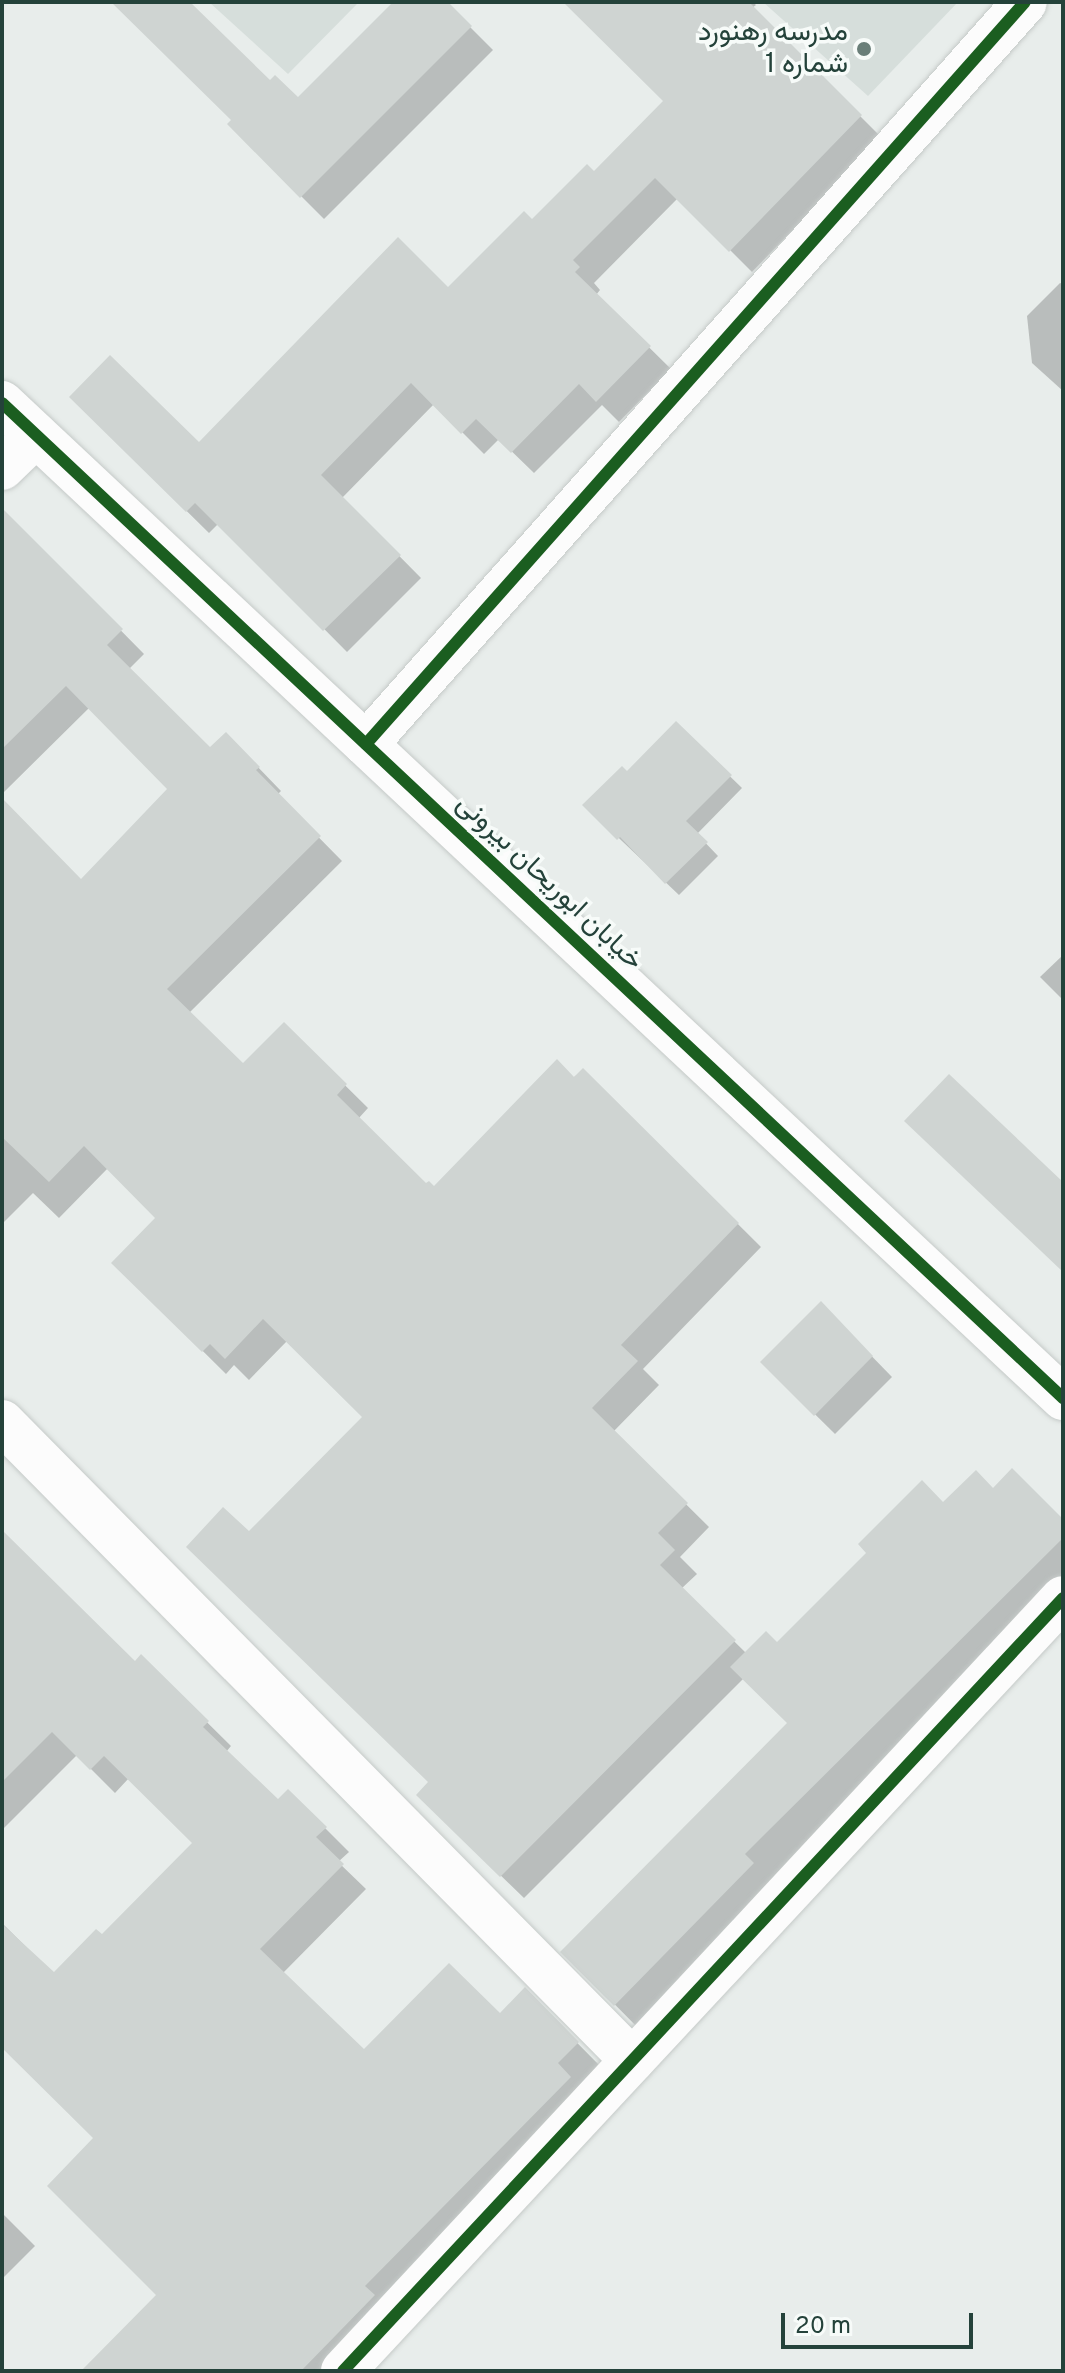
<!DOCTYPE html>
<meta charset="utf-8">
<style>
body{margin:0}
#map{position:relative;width:1065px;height:2373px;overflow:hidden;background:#e8edeb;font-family:Overpass,Vazirmatn,sans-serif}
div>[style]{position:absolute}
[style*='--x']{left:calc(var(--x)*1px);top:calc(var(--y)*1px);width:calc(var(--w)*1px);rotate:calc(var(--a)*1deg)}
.built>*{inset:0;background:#d6dedb}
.shadow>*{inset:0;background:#0003}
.building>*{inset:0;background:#cfd4d2}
.roads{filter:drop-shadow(0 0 2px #c5cac8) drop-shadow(0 0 2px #c5cac8)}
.minor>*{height:44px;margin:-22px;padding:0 22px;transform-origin:22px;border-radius:22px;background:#fcfcfc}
.tertiary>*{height:44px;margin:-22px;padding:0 22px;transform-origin:22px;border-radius:22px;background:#fcfcfc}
.cycleway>*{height:12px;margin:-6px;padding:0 6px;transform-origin:6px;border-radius:6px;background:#1b5e20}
.dots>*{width:22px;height:22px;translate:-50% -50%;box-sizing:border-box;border:4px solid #f7fbf9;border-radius:50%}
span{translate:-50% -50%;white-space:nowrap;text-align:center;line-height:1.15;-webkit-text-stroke:7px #f7fbf9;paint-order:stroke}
.poi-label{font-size:28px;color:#24423a}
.right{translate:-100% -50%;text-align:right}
.street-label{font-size:28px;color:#24423a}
.frame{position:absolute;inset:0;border:4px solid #24423a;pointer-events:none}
.scale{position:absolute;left:781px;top:2313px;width:192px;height:36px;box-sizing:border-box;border:4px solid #24423a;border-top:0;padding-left:10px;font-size:24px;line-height:28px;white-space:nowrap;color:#24423a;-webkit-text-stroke:6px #f7fbf9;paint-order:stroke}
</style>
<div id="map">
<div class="built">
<div style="clip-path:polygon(209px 2px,359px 2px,288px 74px)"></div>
<div style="clip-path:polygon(763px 2px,958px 2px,868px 96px)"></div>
</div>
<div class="shadow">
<div style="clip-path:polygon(113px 2px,187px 2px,270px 83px,298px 100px,396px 2px,445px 2px,493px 50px,324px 219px,229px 124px,233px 120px)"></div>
<div style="clip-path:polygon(565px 2px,753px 2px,756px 5px,752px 8px,882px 138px,752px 272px,678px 198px,594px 283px,600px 290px,596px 295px,671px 369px,619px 422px,602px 405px,534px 473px,499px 439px,484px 454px,434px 404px,342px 498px,421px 578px,347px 652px,219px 523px,209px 533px,71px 397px,199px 445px,448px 290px,594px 174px,665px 102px)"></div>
<div style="clip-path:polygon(1060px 283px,1063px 284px,1063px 391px,1032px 363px,1027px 316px)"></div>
<div style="clip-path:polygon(16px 524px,144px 654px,129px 669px,210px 750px,226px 734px,281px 791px,277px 795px,342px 861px,189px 1013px,243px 1066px,284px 1025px,368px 1108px,358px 1119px,426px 1186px,434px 1189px,583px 1070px,761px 1247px,643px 1369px,659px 1385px,613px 1432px,709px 1527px,680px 1557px,697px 1574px,681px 1589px,746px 1653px,777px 1645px,944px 1504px,993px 1490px,1063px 1521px,1063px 1592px,642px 2032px,563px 1952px,789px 1723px,744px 1678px,524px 1898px,418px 1795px,431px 1782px,249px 1534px,364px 1417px,287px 1341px,249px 1380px,234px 1365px,226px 1374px,114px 1263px,158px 1218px,108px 1168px,59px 1218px,33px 1193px,2px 1224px,2px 801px,82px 882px,170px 789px,90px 707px,2px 794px,2px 539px)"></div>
<div style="clip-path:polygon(676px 724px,742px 788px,697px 834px,718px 856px,679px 895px,584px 805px,627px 774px)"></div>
<div style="clip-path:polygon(1063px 955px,1063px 1000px,1040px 977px)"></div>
<div style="clip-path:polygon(821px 1304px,892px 1377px,835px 1434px,762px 1362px)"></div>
<div style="clip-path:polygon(2px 1607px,135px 1664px,141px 1657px,231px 1746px,226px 1752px,278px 1802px,288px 1791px,349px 1852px,338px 1862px,366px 1889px,282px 1974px,364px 2051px,500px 2016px,525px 1990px,601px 2067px,349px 2371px,84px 2371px,159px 2295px,96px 2138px,2px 2046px,2px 1923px,54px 1975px,102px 1937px,194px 1843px,129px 1778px,115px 1793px,77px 1755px,2px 1830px)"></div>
<div style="clip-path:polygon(2px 2213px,35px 2246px,2px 2279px)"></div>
</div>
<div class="building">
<div style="clip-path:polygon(111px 2px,190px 2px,270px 80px,275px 75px,298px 97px,393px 2px,448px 2px,472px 26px,300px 198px,227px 124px,231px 120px)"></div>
<div style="clip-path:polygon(563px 2px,749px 2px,862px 115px,729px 252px,655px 178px,573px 260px,580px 267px,575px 272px,651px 346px,596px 402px,579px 384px,511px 453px,476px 419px,461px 434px,411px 383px,321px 475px,401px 555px,323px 631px,195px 503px,186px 512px,69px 397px,110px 355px,199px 442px,398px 237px,448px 287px,524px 211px,532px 219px,587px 164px,594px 171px,663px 101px)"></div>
<div style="clip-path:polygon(2px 508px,123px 629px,107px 645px,210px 747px,226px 732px,260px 767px,256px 770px,321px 836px,167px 989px,243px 1063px,284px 1022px,347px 1084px,337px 1095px,426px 1183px,429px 1181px,434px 1186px,557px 1059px,574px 1077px,583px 1068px,739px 1223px,621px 1345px,638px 1361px,592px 1408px,688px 1503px,658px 1533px,675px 1550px,660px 1565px,736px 1640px,500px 1877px,416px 1795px,428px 1782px,186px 1547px,223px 1507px,249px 1531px,362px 1417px,263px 1319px,225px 1359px,210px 1344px,202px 1352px,111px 1263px,155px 1218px,84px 1146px,49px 1182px,2px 1137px,2px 798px,81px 879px,167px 789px,66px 686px,2px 749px)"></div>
<div style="clip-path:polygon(676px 721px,732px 775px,686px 821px,708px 842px,665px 884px,620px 837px,617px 840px,582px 805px,622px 766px,627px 771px)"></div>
<div style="clip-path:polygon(949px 1074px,1063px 1182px,1063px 1272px,904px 1121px)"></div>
<div style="clip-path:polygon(821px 1301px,873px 1356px,814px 1416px,760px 1362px)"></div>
<div style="clip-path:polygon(1012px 1468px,1063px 1519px,1063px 1538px,745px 1854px,754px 1863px,614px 2006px,560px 1952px,787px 1723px,730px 1667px,766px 1631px,777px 1642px,866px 1553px,858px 1544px,922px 1480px,943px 1502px,976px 1470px,993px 1488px)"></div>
<div style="clip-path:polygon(2px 1530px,135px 1661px,141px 1654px,209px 1721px,203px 1727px,278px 1799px,288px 1789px,327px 1827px,316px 1837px,344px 1864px,260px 1949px,364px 2049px,449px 1963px,500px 2013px,525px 1987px,579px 2042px,558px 2063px,571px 2077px,365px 2286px,375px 2295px,301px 2371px,81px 2371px,156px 2295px,47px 2186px,93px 2138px,2px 2048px,2px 1924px,54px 1972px,96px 1929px,102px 1934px,192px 1843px,104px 1756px,90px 1770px,52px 1732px,2px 1782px)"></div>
</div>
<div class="roads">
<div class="minor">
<div style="--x:2;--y:468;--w:47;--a:-44.1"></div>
<div style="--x:366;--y:744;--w:992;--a:-48.39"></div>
<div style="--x:2;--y:1422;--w:897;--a:45.36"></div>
<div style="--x:343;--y:2371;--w:1056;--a:-47.03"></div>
</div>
<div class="tertiary">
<div style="--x:2;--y:403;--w:1455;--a:43.16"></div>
</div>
</div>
<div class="cycleway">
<div style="--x:2;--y:403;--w:1455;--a:43.16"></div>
<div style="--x:366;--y:744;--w:992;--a:-48.39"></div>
<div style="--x:343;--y:2371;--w:1056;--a:-47.03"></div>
</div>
<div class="dots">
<div style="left:864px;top:49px;background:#697e78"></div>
</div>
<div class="poi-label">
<span class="right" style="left:848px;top:49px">مدرسه رهنورد<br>شماره 1</span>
</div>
<div class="street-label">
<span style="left:549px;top:883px;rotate:43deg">خیابان ابوریحان بیرونی</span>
</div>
<div class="frame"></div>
<div class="scale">20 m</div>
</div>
